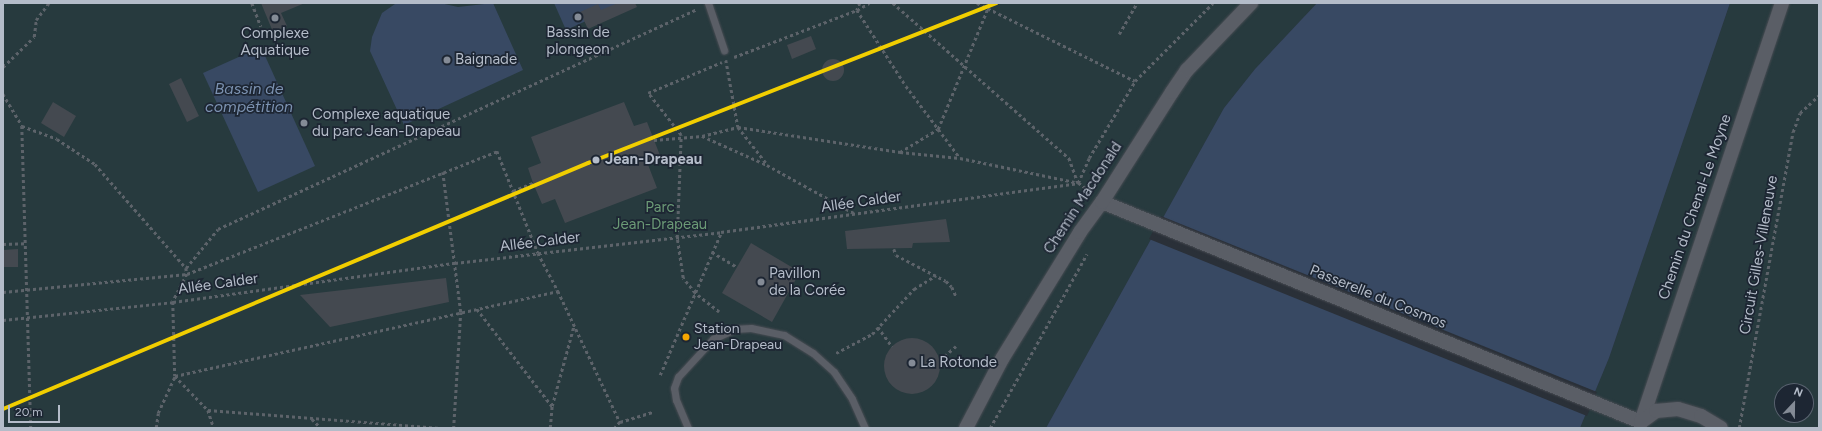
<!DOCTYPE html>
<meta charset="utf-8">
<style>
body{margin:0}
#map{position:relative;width:1822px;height:431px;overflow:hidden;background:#2a3038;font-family:Figtree,sans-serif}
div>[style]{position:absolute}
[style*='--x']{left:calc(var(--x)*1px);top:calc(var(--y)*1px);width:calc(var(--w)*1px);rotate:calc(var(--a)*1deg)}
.green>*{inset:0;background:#273a3e}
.water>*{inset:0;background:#384963}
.pier>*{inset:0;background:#2a3038}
.building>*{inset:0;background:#444950}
.round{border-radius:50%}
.path>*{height:2.5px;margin-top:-1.25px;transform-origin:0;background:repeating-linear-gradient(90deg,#5d636a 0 3px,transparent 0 6px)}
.roads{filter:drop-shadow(0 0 1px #484c53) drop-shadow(0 0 1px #484c53)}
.service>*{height:7px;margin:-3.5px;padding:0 3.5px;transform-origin:3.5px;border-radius:3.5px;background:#5a5e66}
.minor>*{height:14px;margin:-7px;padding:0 7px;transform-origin:7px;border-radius:7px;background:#5a5e66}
.metro-1>*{height:4px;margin:-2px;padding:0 2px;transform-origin:2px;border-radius:2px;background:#f1ce00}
.dots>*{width:11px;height:11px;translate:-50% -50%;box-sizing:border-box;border:2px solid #1d2633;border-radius:50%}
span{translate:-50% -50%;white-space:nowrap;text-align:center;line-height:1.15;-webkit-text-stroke:3.5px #1d2633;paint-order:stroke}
.bus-label{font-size:14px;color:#b4bcc9}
.left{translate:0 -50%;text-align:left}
.poi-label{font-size:15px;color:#b4bcc9}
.stop-label{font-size:15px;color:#b4bcc9;font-weight:700}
.street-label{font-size:15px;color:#b4bcc9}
.park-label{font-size:15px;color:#6b9a76}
.water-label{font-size:16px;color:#7c92b1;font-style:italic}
.frame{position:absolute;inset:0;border:4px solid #b4bcc9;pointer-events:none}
.north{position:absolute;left:1774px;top:383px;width:40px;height:40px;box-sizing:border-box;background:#1d2633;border:1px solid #59626f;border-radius:50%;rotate:22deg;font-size:11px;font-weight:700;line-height:16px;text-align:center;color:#b4bcc9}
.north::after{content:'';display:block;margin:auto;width:14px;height:18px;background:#848b96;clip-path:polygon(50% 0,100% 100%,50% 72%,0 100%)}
.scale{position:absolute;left:8px;top:405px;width:52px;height:18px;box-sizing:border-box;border:2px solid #b4bcc9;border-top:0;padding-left:5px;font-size:12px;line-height:14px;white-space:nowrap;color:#b4bcc9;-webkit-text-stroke:3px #1d2633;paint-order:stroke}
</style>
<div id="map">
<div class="green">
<div style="clip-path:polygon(3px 3px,1317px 3px,1255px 69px,1224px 108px,1046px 428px,3px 428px)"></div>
<div style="clip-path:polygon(evenodd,1730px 3px,1819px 3px,1819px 428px,1580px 428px,1609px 358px,1730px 3px,1782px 391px,1806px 391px,1806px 415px,1782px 415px,1782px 391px)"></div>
</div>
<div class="water">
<div style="clip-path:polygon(440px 3px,458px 7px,493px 3px,523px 70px,404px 125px,370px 51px,372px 37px,382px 13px,395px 4px)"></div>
<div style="clip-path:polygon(554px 3px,626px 3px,566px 30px)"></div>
<div style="clip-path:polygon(1317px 3px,1730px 3px,1609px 358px,1580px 428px,1046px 428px,1224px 108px,1255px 69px)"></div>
<div style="clip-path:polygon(261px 47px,315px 166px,258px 192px,203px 73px)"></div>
</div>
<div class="pier">
<div style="clip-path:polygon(1161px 216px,1597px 392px,1587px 416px,1149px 239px)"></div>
</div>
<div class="building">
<div style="clip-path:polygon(261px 3px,305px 3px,281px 13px,287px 26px,273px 32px)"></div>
<div style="clip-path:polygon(618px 3px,635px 3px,637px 7px,588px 29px,580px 12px,598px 4px,601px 10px)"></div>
<div style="clip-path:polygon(811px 36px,816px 49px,792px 59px,787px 45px)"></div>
<div class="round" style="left:822px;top:59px;width:22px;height:22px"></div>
<div style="clip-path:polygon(181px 78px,199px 116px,187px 122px,169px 84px)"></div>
<div style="clip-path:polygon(53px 102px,76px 116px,64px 137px,41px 123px)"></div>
<div style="clip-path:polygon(624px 102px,634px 126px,647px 122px,661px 158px,647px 162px,657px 188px,565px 223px,555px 199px,542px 204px,533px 183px,528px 168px,541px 163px,531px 137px)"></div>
<div style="clip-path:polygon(946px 219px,950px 242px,913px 243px,912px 248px,847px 249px,845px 231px)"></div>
<div style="clip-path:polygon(751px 243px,800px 272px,772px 322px,722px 293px)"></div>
<div style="clip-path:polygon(18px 249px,18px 267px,3px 267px,3px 250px)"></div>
<div style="clip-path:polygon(446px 278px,449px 302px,330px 327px,300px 295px)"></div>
<div class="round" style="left:884px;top:338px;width:56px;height:56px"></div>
</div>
<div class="path">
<div style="--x:252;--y:3;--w:25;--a:69"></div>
<div style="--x:860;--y:3;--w:8;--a:113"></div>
<div style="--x:857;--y:10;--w:90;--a:57.2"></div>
<div style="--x:906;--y:86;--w:90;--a:53.1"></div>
<div style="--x:960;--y:158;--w:117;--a:11.8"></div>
<div style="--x:893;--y:3;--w:235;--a:41.4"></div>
<div style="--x:1069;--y:158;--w:27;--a:70"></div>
<div style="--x:977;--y:3;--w:176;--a:26.3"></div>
<div style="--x:1119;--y:34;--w:36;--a:-60"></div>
<div style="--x:734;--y:57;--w:132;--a:-20.9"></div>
<div style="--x:857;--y:10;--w:14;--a:-30"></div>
<div style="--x:726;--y:60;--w:68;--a:79.8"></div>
<div style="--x:738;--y:127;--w:47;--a:51.9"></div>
<div style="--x:3;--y:67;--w:43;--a:-44.1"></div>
<div style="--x:34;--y:37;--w:17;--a:-83"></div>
<div style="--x:36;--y:20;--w:21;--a:-53"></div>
<div style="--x:3;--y:94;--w:37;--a:59"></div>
<div style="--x:22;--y:126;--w:302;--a:88.3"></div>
<div style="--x:22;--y:126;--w:37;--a:20"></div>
<div style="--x:57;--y:139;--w:45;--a:33.3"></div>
<div style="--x:95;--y:164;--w:138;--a:48.8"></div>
<div style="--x:186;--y:268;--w:6;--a:81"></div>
<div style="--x:187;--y:274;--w:31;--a:117"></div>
<div style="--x:173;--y:302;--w:74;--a:88.5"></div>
<div style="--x:175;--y:376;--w:47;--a:45.9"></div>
<div style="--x:208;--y:410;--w:233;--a:4.4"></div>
<div style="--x:702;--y:136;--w:71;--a:24"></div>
<div style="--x:767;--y:165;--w:99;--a:28.9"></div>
<div style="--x:654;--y:140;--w:48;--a:-4.8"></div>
<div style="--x:702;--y:136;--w:37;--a:-14"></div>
<div style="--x:738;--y:127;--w:164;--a:8.8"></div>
<div style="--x:900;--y:152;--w:60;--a:5.7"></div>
<div style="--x:900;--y:152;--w:44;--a:-31.2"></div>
<div style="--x:938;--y:129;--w:136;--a:-67.6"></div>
<div style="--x:443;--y:172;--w:141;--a:82.7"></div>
<div style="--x:461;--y:312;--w:116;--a:93.5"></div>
<div style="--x:513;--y:191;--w:22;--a:-22"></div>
<div style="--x:1090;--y:192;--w:15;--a:-143"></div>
<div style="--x:1078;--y:183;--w:27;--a:-66"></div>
<div style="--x:1089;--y:158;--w:90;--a:-59.1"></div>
<div style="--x:1135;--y:81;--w:110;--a:-45"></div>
<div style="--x:1073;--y:199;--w:9;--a:41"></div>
<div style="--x:3;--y:244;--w:23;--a:-2"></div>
<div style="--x:894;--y:249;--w:6;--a:72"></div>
<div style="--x:896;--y:255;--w:56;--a:27.5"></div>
<div style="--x:946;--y:281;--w:8;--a:45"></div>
<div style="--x:952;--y:287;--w:10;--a:66"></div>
<div style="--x:712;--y:252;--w:29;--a:31"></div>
<div style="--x:186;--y:268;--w:50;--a:-50.6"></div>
<div style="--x:218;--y:229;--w:527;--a:-24.67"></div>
<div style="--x:3;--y:292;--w:185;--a:-5.6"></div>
<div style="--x:187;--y:274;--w:334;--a:-21.6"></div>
<div style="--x:497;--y:151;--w:110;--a:68.1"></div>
<div style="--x:538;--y:253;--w:43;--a:62.2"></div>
<div style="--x:558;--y:291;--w:145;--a:64.7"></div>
<div style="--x:620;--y:422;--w:8;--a:130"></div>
<div style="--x:477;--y:309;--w:123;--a:52.3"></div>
<div style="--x:552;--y:406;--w:84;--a:-74.8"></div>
<div style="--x:719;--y:312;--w:31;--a:-142"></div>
<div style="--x:695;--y:293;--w:19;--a:-129"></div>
<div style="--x:683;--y:278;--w:40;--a:-98.5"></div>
<div style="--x:677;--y:238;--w:103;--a:-87.8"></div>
<div style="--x:681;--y:135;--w:53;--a:-128.2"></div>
<div style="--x:648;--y:93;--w:80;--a:-22.7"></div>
<div style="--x:3;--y:320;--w:171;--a:-6"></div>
<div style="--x:173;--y:302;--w:285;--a:-7.9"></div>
<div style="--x:455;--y:263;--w:268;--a:-6.6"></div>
<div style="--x:721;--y:232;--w:360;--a:-7.8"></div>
<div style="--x:878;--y:327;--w:24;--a:54"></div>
<div style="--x:836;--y:353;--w:41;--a:-27.8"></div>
<div style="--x:872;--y:334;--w:62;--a:-47"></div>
<div style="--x:914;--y:289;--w:26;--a:-32"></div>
<div style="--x:940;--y:360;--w:21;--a:-41"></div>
<div style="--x:660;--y:375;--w:155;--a:-66.8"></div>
<div style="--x:208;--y:410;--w:19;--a:72"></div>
<div style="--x:312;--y:419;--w:13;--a:45"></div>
<div style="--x:620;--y:422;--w:34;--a:-17"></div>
<div style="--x:156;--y:428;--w:15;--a:-82"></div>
<div style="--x:158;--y:413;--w:41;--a:-65.3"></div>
<div style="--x:175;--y:376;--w:392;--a:-12.5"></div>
<div style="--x:550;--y:428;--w:22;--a:-85"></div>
<div style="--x:990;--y:428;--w:199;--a:-60.9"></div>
<div style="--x:1739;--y:428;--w:301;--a:-79.7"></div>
<div style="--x:1793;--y:132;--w:20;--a:-70"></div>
<div style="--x:1800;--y:113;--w:26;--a:-43"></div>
</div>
<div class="roads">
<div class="service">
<div style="--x:708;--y:3;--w:50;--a:71.2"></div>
<div style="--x:688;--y:428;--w:30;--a:-113"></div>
<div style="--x:676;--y:400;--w:12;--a:-99"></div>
<div style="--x:674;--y:388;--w:12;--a:-70"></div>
<div style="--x:678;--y:377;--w:52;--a:-47.4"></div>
<div style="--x:713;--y:339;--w:23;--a:-25"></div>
<div style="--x:734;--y:329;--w:17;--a:-3"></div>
<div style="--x:751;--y:328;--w:34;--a:12"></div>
<div style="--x:784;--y:335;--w:34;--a:32"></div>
<div style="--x:813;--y:353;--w:28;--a:42"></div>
<div style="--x:834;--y:372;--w:32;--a:56"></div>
<div style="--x:852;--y:399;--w:32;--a:66"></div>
</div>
<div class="minor">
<div style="--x:1102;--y:202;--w:582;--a:22.2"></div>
<div style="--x:1641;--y:422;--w:442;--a:-71.4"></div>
<div style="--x:1641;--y:422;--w:19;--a:-36"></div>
<div style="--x:1656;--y:411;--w:22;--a:-5"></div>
<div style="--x:1678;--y:409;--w:24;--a:17"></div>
<div style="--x:1701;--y:416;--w:23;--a:31"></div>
<div style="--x:966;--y:428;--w:78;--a:-62.4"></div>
<div style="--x:1002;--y:359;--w:149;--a:-58.4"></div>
<div style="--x:1080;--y:232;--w:37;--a:-54"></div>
<div style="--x:1102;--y:202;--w:130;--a:-57.5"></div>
<div style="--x:1172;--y:92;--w:27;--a:-56"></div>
<div style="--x:1187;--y:70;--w:93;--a:-46.3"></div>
</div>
</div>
<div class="metro-1">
<div style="--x:3;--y:409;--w:635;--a:-22.81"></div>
<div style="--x:588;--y:163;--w:439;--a:-21.4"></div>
</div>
<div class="dots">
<div style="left:578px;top:17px;background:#848b96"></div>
<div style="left:275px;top:18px;background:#848b96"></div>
<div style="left:447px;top:60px;background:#848b96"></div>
<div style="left:304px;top:123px;background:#848b96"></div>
<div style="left:596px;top:160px;background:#b4bcc9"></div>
<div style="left:761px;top:282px;background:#848b96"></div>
<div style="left:686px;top:337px;background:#f7a600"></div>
<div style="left:912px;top:363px;background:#848b96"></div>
</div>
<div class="bus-label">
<span class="left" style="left:694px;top:337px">Station<br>Jean-Drapeau</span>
</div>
<div class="poi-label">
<span style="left:578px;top:41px">Bassin de<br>plongeon</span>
<span style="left:275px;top:42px">Complexe<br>Aquatique</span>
<span class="left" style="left:455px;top:60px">Baignade</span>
<span class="left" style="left:312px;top:123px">Complexe aquatique<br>du parc Jean-Drapeau</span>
<span class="left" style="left:769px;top:282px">Pavillon<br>de la Corée</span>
<span class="left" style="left:920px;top:363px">La Rotonde</span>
</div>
<div class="stop-label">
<span class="left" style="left:605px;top:160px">Jean-Drapeau</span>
</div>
<div class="street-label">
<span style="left:1083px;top:198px;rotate:-57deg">Chemin Macdonald</span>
<span style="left:861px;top:202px;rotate:-8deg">Allée Calder</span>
<span style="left:1695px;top:207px;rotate:-71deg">Chemin du Chenal-Le Moyne</span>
<span style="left:540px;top:242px;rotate:-7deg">Allée Calder</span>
<span style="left:1759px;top:255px;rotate:-80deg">Circuit Gilles-Villeneuve</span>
<span style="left:218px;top:284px;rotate:-8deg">Allée Calder</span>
<span style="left:1378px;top:297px;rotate:22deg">Passerelle du Cosmos</span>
</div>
<div class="park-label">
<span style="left:660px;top:216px">Parc<br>Jean-Drapeau</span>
</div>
<div class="water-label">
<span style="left:249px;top:98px">Bassin de<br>compétition</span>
</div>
<div class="frame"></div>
<div class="north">N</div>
<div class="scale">20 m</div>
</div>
